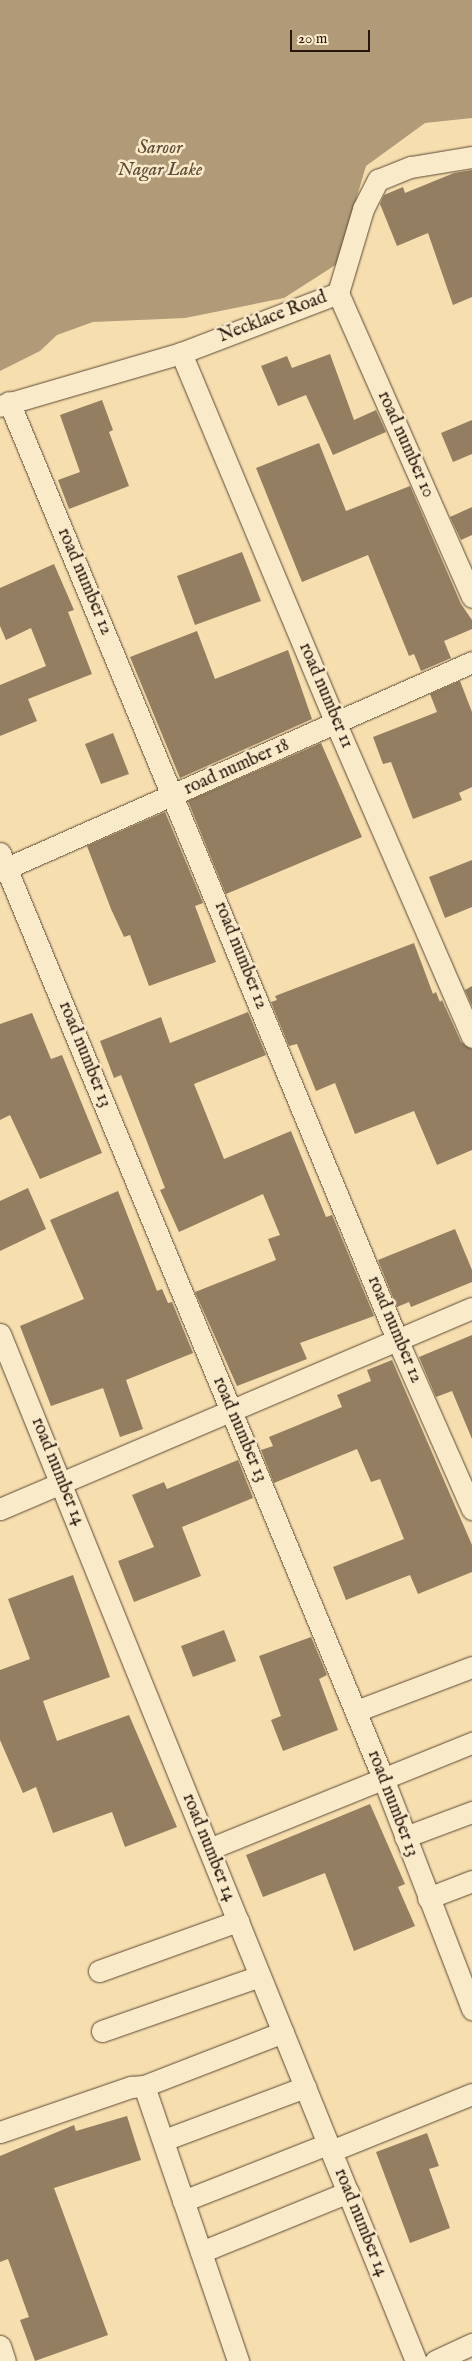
<!DOCTYPE html>
<style>
body{margin:0}
#map{position:relative;width:472px;height:2361px;overflow:hidden;background:#f6deae;font-family:"IM FELL English",serif}
div>[style]{position:absolute}
[style*='--x']{left:calc(var(--x)*1px);top:calc(var(--y)*1px);width:calc(var(--w)*1px);rotate:calc(var(--a)*1deg)}
.water>*{inset:0;background:#b09a78}
.building>*{inset:0;background:#937e61}
.roads{filter:drop-shadow(0 0 1px #5c4836) drop-shadow(0 0 1px #5c4836)}
.street>*{height:21px;margin:-10.5px;padding:0 10.5px;transform-origin:10.5px;border-radius:10.5px;background:#f9eaca}
span{translate:-50% -50%;white-space:nowrap;text-align:center;line-height:1.15;-webkit-text-stroke:5px #f9eaca;paint-order:stroke}
.street-label{font-size:18px;color:#28160e}
.water-label{font-size:19px;color:#5e4b38;font-style:italic}
.scale{position:absolute;left:290px;top:30px;width:80px;height:22px;box-sizing:border-box;border:2px solid #28160e;border-top:0;padding-left:6px;font-size:15px;line-height:18px;white-space:nowrap;color:#28160e;-webkit-text-stroke:4px #f9eaca;paint-order:stroke}
</style>
<div id="map">
<div class="water">
<div style="clip-path:polygon(0 0,472px 0,472px 118px,425px 123px,366px 166px,337px 264px,284px 298px,185px 318px,93px 322px,57px 335px,40px 351px,0 371px)"></div>
</div>
<div class="building">
<div style="clip-path:polygon(472px 170px,472px 297px,453px 305px,428px 233px,397px 246px,380px 204px,384px 195px,403px 187px,405px 193px,454px 173px)"></div>
<div style="clip-path:polygon(330px 354px,354px 420px,376px 410px,386px 432px,333px 455px,306px 395px,278px 406px,261px 366px,287px 356px,292px 368px)"></div>
<div style="clip-path:polygon(102px 400px,113px 430px,109px 432px,129px 486px,69px 509px,58px 480px,80px 472px,60px 415px)"></div>
<div style="clip-path:polygon(472px 420px,472px 454px,453px 462px,441px 433px)"></div>
<div style="clip-path:polygon(319px 443px,346px 511px,410px 486px,461px 604px,472px 620px,472px 629px,444px 641px,451px 658px,421px 671px,414px 654px,409px 656px,368px 555px,302px 582px,256px 468px)"></div>
<div style="clip-path:polygon(472px 507px,472px 535px,461px 540px,450px 517px)"></div>
<div style="clip-path:polygon(242px 552px,261px 601px,195px 625px,177px 576px)"></div>
<div style="clip-path:polygon(54px 564px,74px 610px,68px 612px,92px 674px,28px 699px,37px 721px,0 736px,0 685px,46px 666px,31px 628px,6px 640px,0 626px,0 588px)"></div>
<div style="clip-path:polygon(197px 631px,215px 679px,288px 650px,312px 719px,180px 778px,130px 657px)"></div>
<div style="clip-path:polygon(460px 681px,472px 712px,472px 787px,459px 793px,462px 800px,413px 819px,391px 762px,383px 764px,373px 737px,437px 712px,430px 694px)"></div>
<div style="clip-path:polygon(113px 733px,129px 774px,101px 784px,85px 744px)"></div>
<div style="clip-path:polygon(321px 743px,362px 837px,226px 894px,188px 801px)"></div>
<div style="clip-path:polygon(165px 812px,203px 903px,195px 906px,216px 962px,149px 986px,130px 935px,124px 937px,111px 909px,87px 846px)"></div>
<div style="clip-path:polygon(472px 860px,472px 907px,445px 918px,429px 877px)"></div>
<div style="clip-path:polygon(414px 943px,433px 994px,436px 992px,440px 1002px,442px 1000px,461px 1042px,472px 1049px,472px 1150px,437px 1165px,414px 1111px,355px 1134px,335px 1083px,316px 1091px,297px 1044px,289px 1046px,271px 1002px,277px 1000px,275px 996px)"></div>
<div style="clip-path:polygon(472px 986px,472px 1006px,465px 990px)"></div>
<div style="clip-path:polygon(248px 1012px,266px 1055px,194px 1084px,224px 1159px,291px 1131px,326px 1217px,332px 1215px,374px 1316px,300px 1343px,307px 1359px,237px 1386px,195px 1292px,276px 1260px,268px 1239px,280px 1235px,263px 1194px,179px 1232px,160px 1190px,165px 1188px,121px 1075px,114px 1078px,100px 1041px,161px 1017px,170px 1043px)"></div>
<div style="clip-path:polygon(32px 1013px,51px 1059px,62px 1055px,102px 1153px,40px 1179px,10px 1115px,0 1120px,0 1024px)"></div>
<div style="clip-path:polygon(28px 1188px,46px 1229px,0 1251px,0 1201px)"></div>
<div style="clip-path:polygon(118px 1191px,157px 1291px,162px 1289px,168px 1303px,172px 1302px,193px 1353px,126px 1380px,143px 1429px,120px 1437px,103px 1388px,51px 1406px,20px 1326px,84px 1299px,50px 1220px)"></div>
<div style="clip-path:polygon(455px 1229px,472px 1270px,472px 1282px,411px 1307px,409px 1302px,397px 1307px,378px 1260px)"></div>
<div style="clip-path:polygon(472px 1335px,472px 1439px,452px 1391px,436px 1397px,419px 1357px)"></div>
<div style="clip-path:polygon(392px 1360px,472px 1545px,472px 1572px,418px 1594px,410px 1575px,346px 1600px,333px 1567px,404px 1539px,380px 1479px,371px 1482px,357px 1449px,274px 1483px,261px 1450px,273px 1446px,269px 1437px,342px 1407px,337px 1395px,371px 1381px,367px 1370px)"></div>
<div style="clip-path:polygon(238px 1460px,253px 1498px,182px 1527px,201px 1576px,134px 1602px,118px 1561px,154px 1547px,132px 1495px,164px 1482px,167px 1489px)"></div>
<div style="clip-path:polygon(73px 1575px,110px 1677px,43px 1701px,57px 1741px,129px 1715px,177px 1827px,125px 1847px,112px 1812px,53px 1833px,36px 1787px,23px 1793px,0 1740px,0 1670px,30px 1659px,8px 1599px)"></div>
<div style="clip-path:polygon(224px 1630px,236px 1661px,193px 1677px,181px 1646px)"></div>
<div style="clip-path:polygon(311px 1637px,327px 1675px,319px 1679px,338px 1730px,283px 1751px,271px 1720px,281px 1716px,259px 1656px)"></div>
<div style="clip-path:polygon(370px 1804px,405px 1884px,398px 1887px,415px 1926px,354px 1951px,325px 1873px,263px 1897px,246px 1855px)"></div>
<div style="clip-path:polygon(127px 2116px,141px 2160px,54px 2188px,108px 2335px,35px 2361px,20px 2320px,29px 2317px,8px 2259px,0 2262px,0 2156px,74px 2125px,76px 2131px)"></div>
<div style="clip-path:polygon(427px 2133px,439px 2166px,429px 2169px,450px 2228px,410px 2243px,376px 2152px)"></div>
</div>
<div class="roads">
<div class="street">
<div style="--x:338;--y:293;--w:332;--a:66.2"></div>
<div style="--x:181;--y:353;--w:402;--a:67.3"></div>
<div style="--x:336;--y:724;--w:341;--a:66.5"></div>
<div style="--x:9;--y:402;--w:1014;--a:67.51"></div>
<div style="--x:397;--y:1339;--w:186;--a:66.2"></div>
<div style="--x:0;--y:406;--w:189;--a:-16.3"></div>
<div style="--x:181;--y:353;--w:168;--a:-20.9"></div>
<div style="--x:338;--y:293;--w:88;--a:-73.4"></div>
<div style="--x:363;--y:209;--w:33;--a:-63"></div>
<div style="--x:378;--y:180;--w:35;--a:-22"></div>
<div style="--x:411;--y:167;--w:62;--a:-9.3"></div>
<div style="--x:0;--y:853;--w:1001;--a:67.51"></div>
<div style="--x:383;--y:1778;--w:248;--a:68.9"></div>
<div style="--x:0;--y:871;--w:516;--a:-23.88"></div>
<div style="--x:0;--y:1334;--w:1108;--a:67.95"></div>
<div style="--x:0;--y:1509;--w:513;--a:-23.07"></div>
<div style="--x:356;--y:1711;--w:124;--a:-20.8"></div>
<div style="--x:405;--y:1837;--w:72;--a:-20.5"></div>
<div style="--x:209;--y:1849;--w:284;--a:-22"></div>
<div style="--x:428;--y:1898;--w:47;--a:-21.1"></div>
<div style="--x:99;--y:1971;--w:148;--a:-19.8"></div>
<div style="--x:102;--y:2031;--w:167;--a:-19.2"></div>
<div style="--x:144;--y:2086;--w:149;--a:-21.2"></div>
<div style="--x:0;--y:2132;--w:139;--a:-19"></div>
<div style="--x:131;--y:2087;--w:13;--a:-4"></div>
<div style="--x:144;--y:2086;--w:291;--a:71.1"></div>
<div style="--x:164;--y:2140;--w:151;--a:-20.6"></div>
<div style="--x:331;--y:2151;--w:152;--a:-22"></div>
<div style="--x:183;--y:2201;--w:156;--a:-21.5"></div>
<div style="--x:201;--y:2252;--w:159;--a:-22.2"></div>
<div style="--x:0;--y:2346;--w:16;--a:72"></div>
<div style="--x:435;--y:2361;--w:41;--a:-24.7"></div>
</div>
</div>
<div class="street-label">
<span style="left:273px;top:318px;rotate:-21deg">Necklace Road</span>
<span style="left:405px;top:445px;rotate:66deg">road number 10</span>
<span style="left:84px;top:582px;rotate:67deg">road number 12</span>
<span style="left:325px;top:696px;rotate:67deg">road number 11</span>
<span style="left:237px;top:768px;rotate:-24deg">road number 18</span>
<span style="left:240px;top:956px;rotate:68deg">road number 12</span>
<span style="left:84px;top:1055px;rotate:68deg">road number 13</span>
<span style="left:394px;top:1330px;rotate:67deg">road number 12</span>
<span style="left:239px;top:1430px;rotate:67deg">road number 13</span>
<span style="left:57px;top:1472px;rotate:68deg">road number 14</span>
<span style="left:392px;top:1804px;rotate:69deg">road number 13</span>
<span style="left:208px;top:1848px;rotate:68deg">road number 14</span>
<span style="left:360px;top:2223px;rotate:68deg">road number 14</span>
</div>
<div class="water-label">
<span style="left:160px;top:160px">Saroor<br>Nagar Lake</span>
</div>
<div class="scale">20 m</div>
</div>
